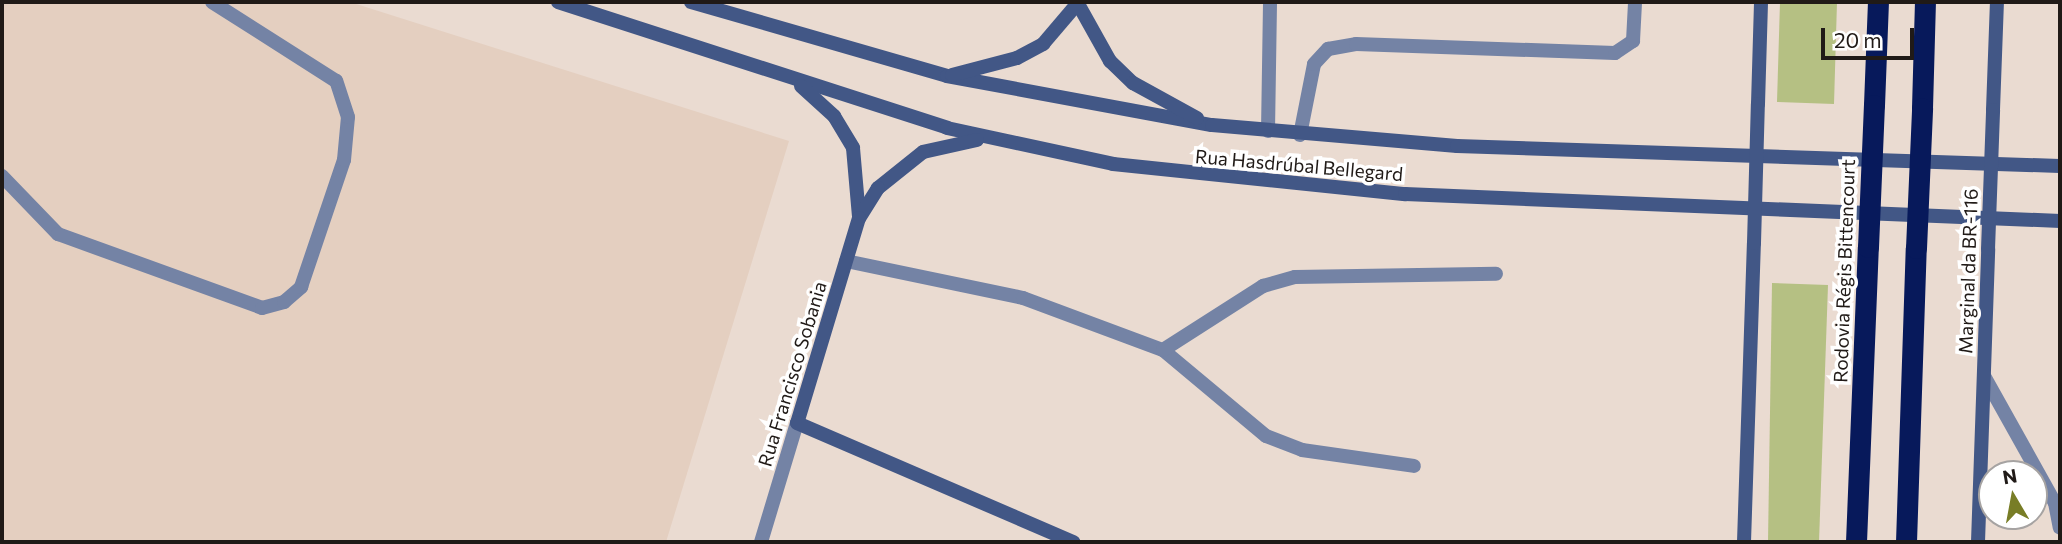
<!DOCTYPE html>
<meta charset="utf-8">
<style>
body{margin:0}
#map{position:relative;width:2062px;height:544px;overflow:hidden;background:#eadbd1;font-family:Commissioner,sans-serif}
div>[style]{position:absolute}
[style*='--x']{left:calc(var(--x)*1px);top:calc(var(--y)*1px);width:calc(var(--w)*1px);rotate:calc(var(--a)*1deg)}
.built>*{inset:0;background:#e4cfc0}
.green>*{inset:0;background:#b5c083}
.lane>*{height:14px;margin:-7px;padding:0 7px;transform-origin:7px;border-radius:7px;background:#7483a5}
.street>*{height:14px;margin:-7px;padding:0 7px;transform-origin:7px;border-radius:7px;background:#7483a5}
.secondary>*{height:14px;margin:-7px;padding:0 7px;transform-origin:7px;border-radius:7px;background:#425786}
.highway>*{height:21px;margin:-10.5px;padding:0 10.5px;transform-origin:10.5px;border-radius:10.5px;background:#07195b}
.secondary-bridge>*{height:14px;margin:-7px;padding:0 7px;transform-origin:7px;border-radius:7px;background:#425786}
.highway-bridge>*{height:21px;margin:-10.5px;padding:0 10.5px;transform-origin:10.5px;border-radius:10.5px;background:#07195b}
span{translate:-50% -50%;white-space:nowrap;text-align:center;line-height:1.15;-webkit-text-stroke:7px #fff;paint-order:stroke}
.street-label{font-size:19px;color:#201a17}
.frame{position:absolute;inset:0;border:4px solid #201a17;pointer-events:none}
.north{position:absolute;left:1978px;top:460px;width:70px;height:70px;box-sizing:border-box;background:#fff;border:2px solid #a6a3a2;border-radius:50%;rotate:350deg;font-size:19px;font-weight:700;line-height:28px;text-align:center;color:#201a17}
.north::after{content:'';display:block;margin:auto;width:24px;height:32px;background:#787d26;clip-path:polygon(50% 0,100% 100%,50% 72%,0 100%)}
.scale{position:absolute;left:1821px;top:28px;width:93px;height:32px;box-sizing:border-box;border:4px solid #201a17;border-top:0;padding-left:9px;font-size:21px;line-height:24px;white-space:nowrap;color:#201a17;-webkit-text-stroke:5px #fff;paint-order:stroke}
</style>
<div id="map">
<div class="built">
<div style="clip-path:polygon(2px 2px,350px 2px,789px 141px,666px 542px,2px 542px)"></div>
</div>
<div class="green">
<div style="clip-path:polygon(1780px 2px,1837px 2px,1834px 104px,1777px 102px)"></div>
<div style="clip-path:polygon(1772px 283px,1828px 285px,1819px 542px,1768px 542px)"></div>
</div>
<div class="lane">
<div style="--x:1268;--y:131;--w:129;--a:-89.1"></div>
<div style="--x:1300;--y:135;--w:72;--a:-78.8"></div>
<div style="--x:1314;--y:64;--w:21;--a:-47"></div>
<div style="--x:1328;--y:49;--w:28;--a:-10"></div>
<div style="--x:1356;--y:44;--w:259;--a:2"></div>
<div style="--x:1615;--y:53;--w:22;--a:-34"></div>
<div style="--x:1633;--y:41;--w:39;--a:-87"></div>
<div style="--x:2;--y:176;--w:81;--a:46"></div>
<div style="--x:58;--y:234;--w:217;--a:19.9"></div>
<div style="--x:262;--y:308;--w:23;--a:-15"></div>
<div style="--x:284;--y:302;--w:23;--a:-41"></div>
<div style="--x:301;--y:287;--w:134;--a:-71.3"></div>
<div style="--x:344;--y:160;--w:43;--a:-84.7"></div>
<div style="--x:348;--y:117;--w:38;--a:-108"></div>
<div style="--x:336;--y:81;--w:147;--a:-147.5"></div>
<div style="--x:846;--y:261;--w:181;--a:11.8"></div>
<div style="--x:1023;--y:298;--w:149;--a:20.4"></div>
<div style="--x:1163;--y:350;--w:134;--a:39.9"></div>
<div style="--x:1266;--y:436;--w:39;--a:21"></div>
<div style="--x:1302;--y:450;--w:113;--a:8.1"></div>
<div style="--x:1163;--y:350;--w:119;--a:-32.6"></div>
<div style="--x:1263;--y:286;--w:33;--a:-16"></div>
<div style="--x:1295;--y:277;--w:201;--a:-0.9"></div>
<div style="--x:1984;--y:376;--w:145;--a:60.8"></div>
<div style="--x:2055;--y:503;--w:25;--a:79"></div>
</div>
<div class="street">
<div style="--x:761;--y:542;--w:124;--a:-73.2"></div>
</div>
<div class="secondary">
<div style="--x:558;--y:2;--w:409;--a:17.9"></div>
<div style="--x:947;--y:128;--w:170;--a:12.2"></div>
<div style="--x:1113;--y:164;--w:294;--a:5.9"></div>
<div style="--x:1405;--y:194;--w:656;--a:2.36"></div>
<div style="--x:691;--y:2;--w:266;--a:16.1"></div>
<div style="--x:947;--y:76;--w:269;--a:10.5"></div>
<div style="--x:1212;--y:125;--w:246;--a:4.9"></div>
<div style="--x:1457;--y:146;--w:603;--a:1.9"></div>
<div style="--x:1077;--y:2;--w:68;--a:60.8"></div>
<div style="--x:1110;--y:61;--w:32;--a:44"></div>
<div style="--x:1133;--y:83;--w:73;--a:28.7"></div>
<div style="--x:952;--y:75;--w:67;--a:-14.7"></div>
<div style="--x:1017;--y:58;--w:30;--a:-28"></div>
<div style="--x:1043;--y:44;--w:52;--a:-49.6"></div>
<div style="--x:801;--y:86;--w:45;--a:42.3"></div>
<div style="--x:834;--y:116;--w:37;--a:59"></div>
<div style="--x:853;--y:148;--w:68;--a:85"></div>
<div style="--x:1758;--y:104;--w:102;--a:-88.3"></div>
<div style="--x:1993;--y:110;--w:108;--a:-87.9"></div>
<div style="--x:977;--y:140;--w:55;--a:167.5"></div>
<div style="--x:923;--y:152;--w:58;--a:141.3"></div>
<div style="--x:878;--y:188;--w:36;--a:122"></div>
<div style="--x:859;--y:218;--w:214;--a:106.8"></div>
<div style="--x:797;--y:423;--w:301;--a:23.3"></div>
<div style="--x:1744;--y:542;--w:299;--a:-88.1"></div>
<div style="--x:1978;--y:542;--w:293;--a:-88"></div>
</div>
<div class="highway">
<div style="--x:1874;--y:105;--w:103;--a:-87.8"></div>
<div style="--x:1922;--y:108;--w:106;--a:-88.4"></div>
<div style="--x:1856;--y:542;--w:295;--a:-87.7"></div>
<div style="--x:1906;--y:542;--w:294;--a:-88.1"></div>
</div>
<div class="secondary-bridge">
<div style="--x:1754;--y:243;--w:139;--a:-88.4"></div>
<div style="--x:1988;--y:249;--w:139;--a:-87.9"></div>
</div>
<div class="highway-bridge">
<div style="--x:1868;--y:247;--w:142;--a:-87.6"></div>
<div style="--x:1916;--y:248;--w:140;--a:-87.5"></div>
</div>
<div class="street-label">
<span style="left:1299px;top:165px;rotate:5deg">Rua Hasdrúbal Bellegard</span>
<span style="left:1844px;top:271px;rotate:-88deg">Rodovia Régis Bittencourt</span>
<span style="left:1968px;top:271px;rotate:-88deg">Marginal da BR-116</span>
<span style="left:792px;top:374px;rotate:-73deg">Rua Francisco Sobania</span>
</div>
<div class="frame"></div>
<div class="north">N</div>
<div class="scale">20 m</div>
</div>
